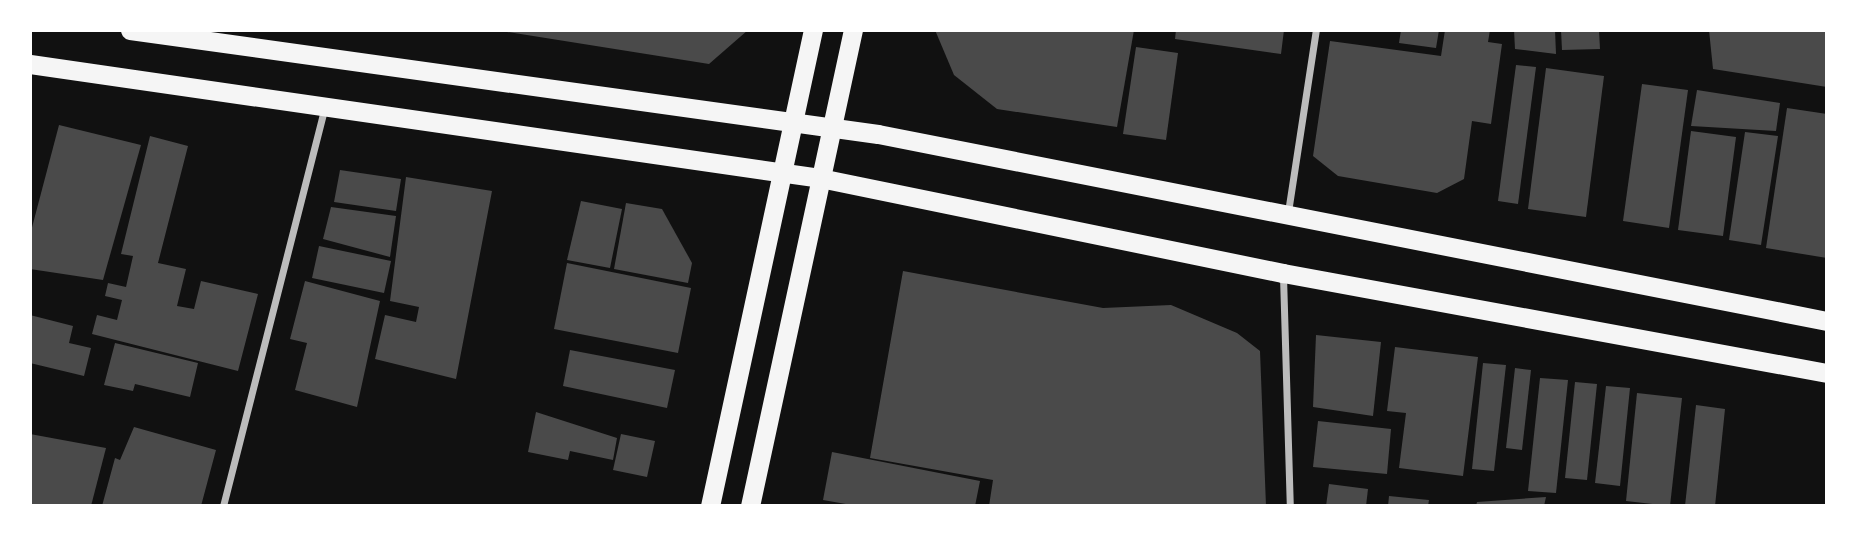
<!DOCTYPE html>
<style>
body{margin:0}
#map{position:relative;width:1857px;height:536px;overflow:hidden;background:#111;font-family:Raleway,sans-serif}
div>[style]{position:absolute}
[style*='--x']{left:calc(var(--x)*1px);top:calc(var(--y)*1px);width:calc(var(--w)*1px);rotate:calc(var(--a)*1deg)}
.building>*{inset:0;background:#4a4a4a}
.minor>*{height:7px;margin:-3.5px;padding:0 3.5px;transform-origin:3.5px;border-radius:3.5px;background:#bcbcbc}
.trunk>*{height:19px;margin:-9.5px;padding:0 9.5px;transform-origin:9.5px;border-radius:9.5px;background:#f5f5f5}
span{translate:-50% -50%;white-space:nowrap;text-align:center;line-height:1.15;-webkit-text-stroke:5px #fff;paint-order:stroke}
.frame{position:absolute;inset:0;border:32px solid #fff;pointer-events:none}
</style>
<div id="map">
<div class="building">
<div style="clip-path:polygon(495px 30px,748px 30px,709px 64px)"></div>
<div style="clip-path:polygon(935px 30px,1134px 30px,1117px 127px,997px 109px,954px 75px)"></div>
<div style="clip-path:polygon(1176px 30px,1284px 30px,1281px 54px,1175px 39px)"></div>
<div style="clip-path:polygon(1401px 30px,1439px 30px,1436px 48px,1399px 43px)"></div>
<div style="clip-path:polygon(1445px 30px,1490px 30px,1488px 42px,1502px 44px,1491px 124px,1472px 121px,1464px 179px,1437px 193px,1338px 176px,1313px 156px,1330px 41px,1441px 56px)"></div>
<div style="clip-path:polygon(1514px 30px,1555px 30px,1556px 54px,1515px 49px)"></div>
<div style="clip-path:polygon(1561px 30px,1599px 30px,1600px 49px,1562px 50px)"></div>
<div style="clip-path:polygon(1709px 30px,1827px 30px,1827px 87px,1713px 69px)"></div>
<div style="clip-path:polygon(1136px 47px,1178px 53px,1166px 140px,1123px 134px)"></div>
<div style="clip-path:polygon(1516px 65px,1536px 67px,1518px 204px,1498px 201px)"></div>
<div style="clip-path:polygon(1546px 68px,1604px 76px,1586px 217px,1528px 209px)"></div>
<div style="clip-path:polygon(1642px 84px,1688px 90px,1669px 228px,1623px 221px)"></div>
<div style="clip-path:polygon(1697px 90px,1780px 103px,1776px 131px,1691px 126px)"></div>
<div style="clip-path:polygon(1787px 108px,1827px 114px,1827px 258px,1766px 248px)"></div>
<div style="clip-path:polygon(59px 125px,141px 145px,103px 280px,30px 269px,30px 235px)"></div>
<div style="clip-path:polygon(1691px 131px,1736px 137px,1723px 236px,1678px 230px)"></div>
<div style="clip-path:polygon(1745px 132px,1778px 136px,1761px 245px,1729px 240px)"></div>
<div style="clip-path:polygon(150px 136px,188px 146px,158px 263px,186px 269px,177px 306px,194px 309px,201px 281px,258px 294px,238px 371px,92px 334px,97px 315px,117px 320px,122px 300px,105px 296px,108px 283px,126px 287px,133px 256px,121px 254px)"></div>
<div style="clip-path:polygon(340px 170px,401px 179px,396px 211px,334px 202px)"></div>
<div style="clip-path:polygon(406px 177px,492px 191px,456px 379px,375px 359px,385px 315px,416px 322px,419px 307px,390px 301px)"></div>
<div style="clip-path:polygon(581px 201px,622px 209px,610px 268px,567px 260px)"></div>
<div style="clip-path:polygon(626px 203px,662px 209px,692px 263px,688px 283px,614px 269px)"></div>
<div style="clip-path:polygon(331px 207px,396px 216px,390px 257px,323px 239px)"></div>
<div style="clip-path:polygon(319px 246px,391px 261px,384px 293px,312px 278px)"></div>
<div style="clip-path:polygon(567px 263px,691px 288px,678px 353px,554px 329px)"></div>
<div style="clip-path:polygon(903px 271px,1103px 308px,1171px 305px,1237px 333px,1260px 351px,1266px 506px,989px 506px,993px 480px,870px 458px)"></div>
<div style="clip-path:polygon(305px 281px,380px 301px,357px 407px,295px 390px,307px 343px,290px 339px)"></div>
<div style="clip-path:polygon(30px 315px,73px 326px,69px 343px,91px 348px,84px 376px,30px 363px)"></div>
<div style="clip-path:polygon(1316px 335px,1381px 342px,1373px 416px,1313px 407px)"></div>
<div style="clip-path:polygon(115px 343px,198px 363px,190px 397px,135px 384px,133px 391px,104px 385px)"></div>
<div style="clip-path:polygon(1395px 347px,1478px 357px,1463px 476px,1399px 468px,1406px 413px,1387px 411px)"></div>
<div style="clip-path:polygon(570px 350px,675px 370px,667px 408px,563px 386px)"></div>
<div style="clip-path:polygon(1483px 363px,1506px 365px,1494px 471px,1472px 469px)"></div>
<div style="clip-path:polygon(1515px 368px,1531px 370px,1522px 450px,1506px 448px)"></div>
<div style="clip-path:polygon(1540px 378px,1568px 380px,1556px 493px,1528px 491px)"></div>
<div style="clip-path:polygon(1575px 382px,1597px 384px,1587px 480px,1565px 478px)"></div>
<div style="clip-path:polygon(1606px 386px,1630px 388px,1620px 486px,1595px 483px)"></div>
<div style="clip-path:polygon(1637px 393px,1682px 398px,1670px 506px,1626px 501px)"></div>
<div style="clip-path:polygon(1696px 405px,1725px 409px,1715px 506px,1685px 506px)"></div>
<div style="clip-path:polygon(536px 412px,617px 438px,613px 460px,570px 451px,568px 460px,528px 452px)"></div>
<div style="clip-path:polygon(1318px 421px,1391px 429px,1387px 474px,1313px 467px)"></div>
<div style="clip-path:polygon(134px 427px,216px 450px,201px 506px,102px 506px,115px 458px,120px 460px)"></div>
<div style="clip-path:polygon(30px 434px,106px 448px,91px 506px,30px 506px)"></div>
<div style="clip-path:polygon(621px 434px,655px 441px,647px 477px,613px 470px)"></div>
<div style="clip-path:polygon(832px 452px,980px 481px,975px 506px,857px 506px,823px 500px)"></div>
<div style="clip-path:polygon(1329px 484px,1368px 489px,1366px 506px,1326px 506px)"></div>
<div style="clip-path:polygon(1389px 496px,1429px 500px,1428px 506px,1388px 506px)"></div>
<div style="clip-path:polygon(1546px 497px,1544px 506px,1476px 506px,1477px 502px)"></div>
</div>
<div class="minor">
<div style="--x:1288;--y:212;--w:184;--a:-81.3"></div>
<div style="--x:1283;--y:276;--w:230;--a:88.3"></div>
<div style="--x:223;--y:506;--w:413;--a:-75.7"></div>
</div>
<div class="trunk">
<div style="--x:130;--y:30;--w:755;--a:7.92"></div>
<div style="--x:878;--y:134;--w:967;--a:11.15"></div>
<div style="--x:30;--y:64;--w:798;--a:8.21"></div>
<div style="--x:820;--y:178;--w:473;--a:11.6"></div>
<div style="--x:1283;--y:273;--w:553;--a:10.42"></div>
<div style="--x:710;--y:506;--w:487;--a:-77.8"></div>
<div style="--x:750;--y:506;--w:487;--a:-77.8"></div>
</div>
<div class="frame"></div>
</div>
